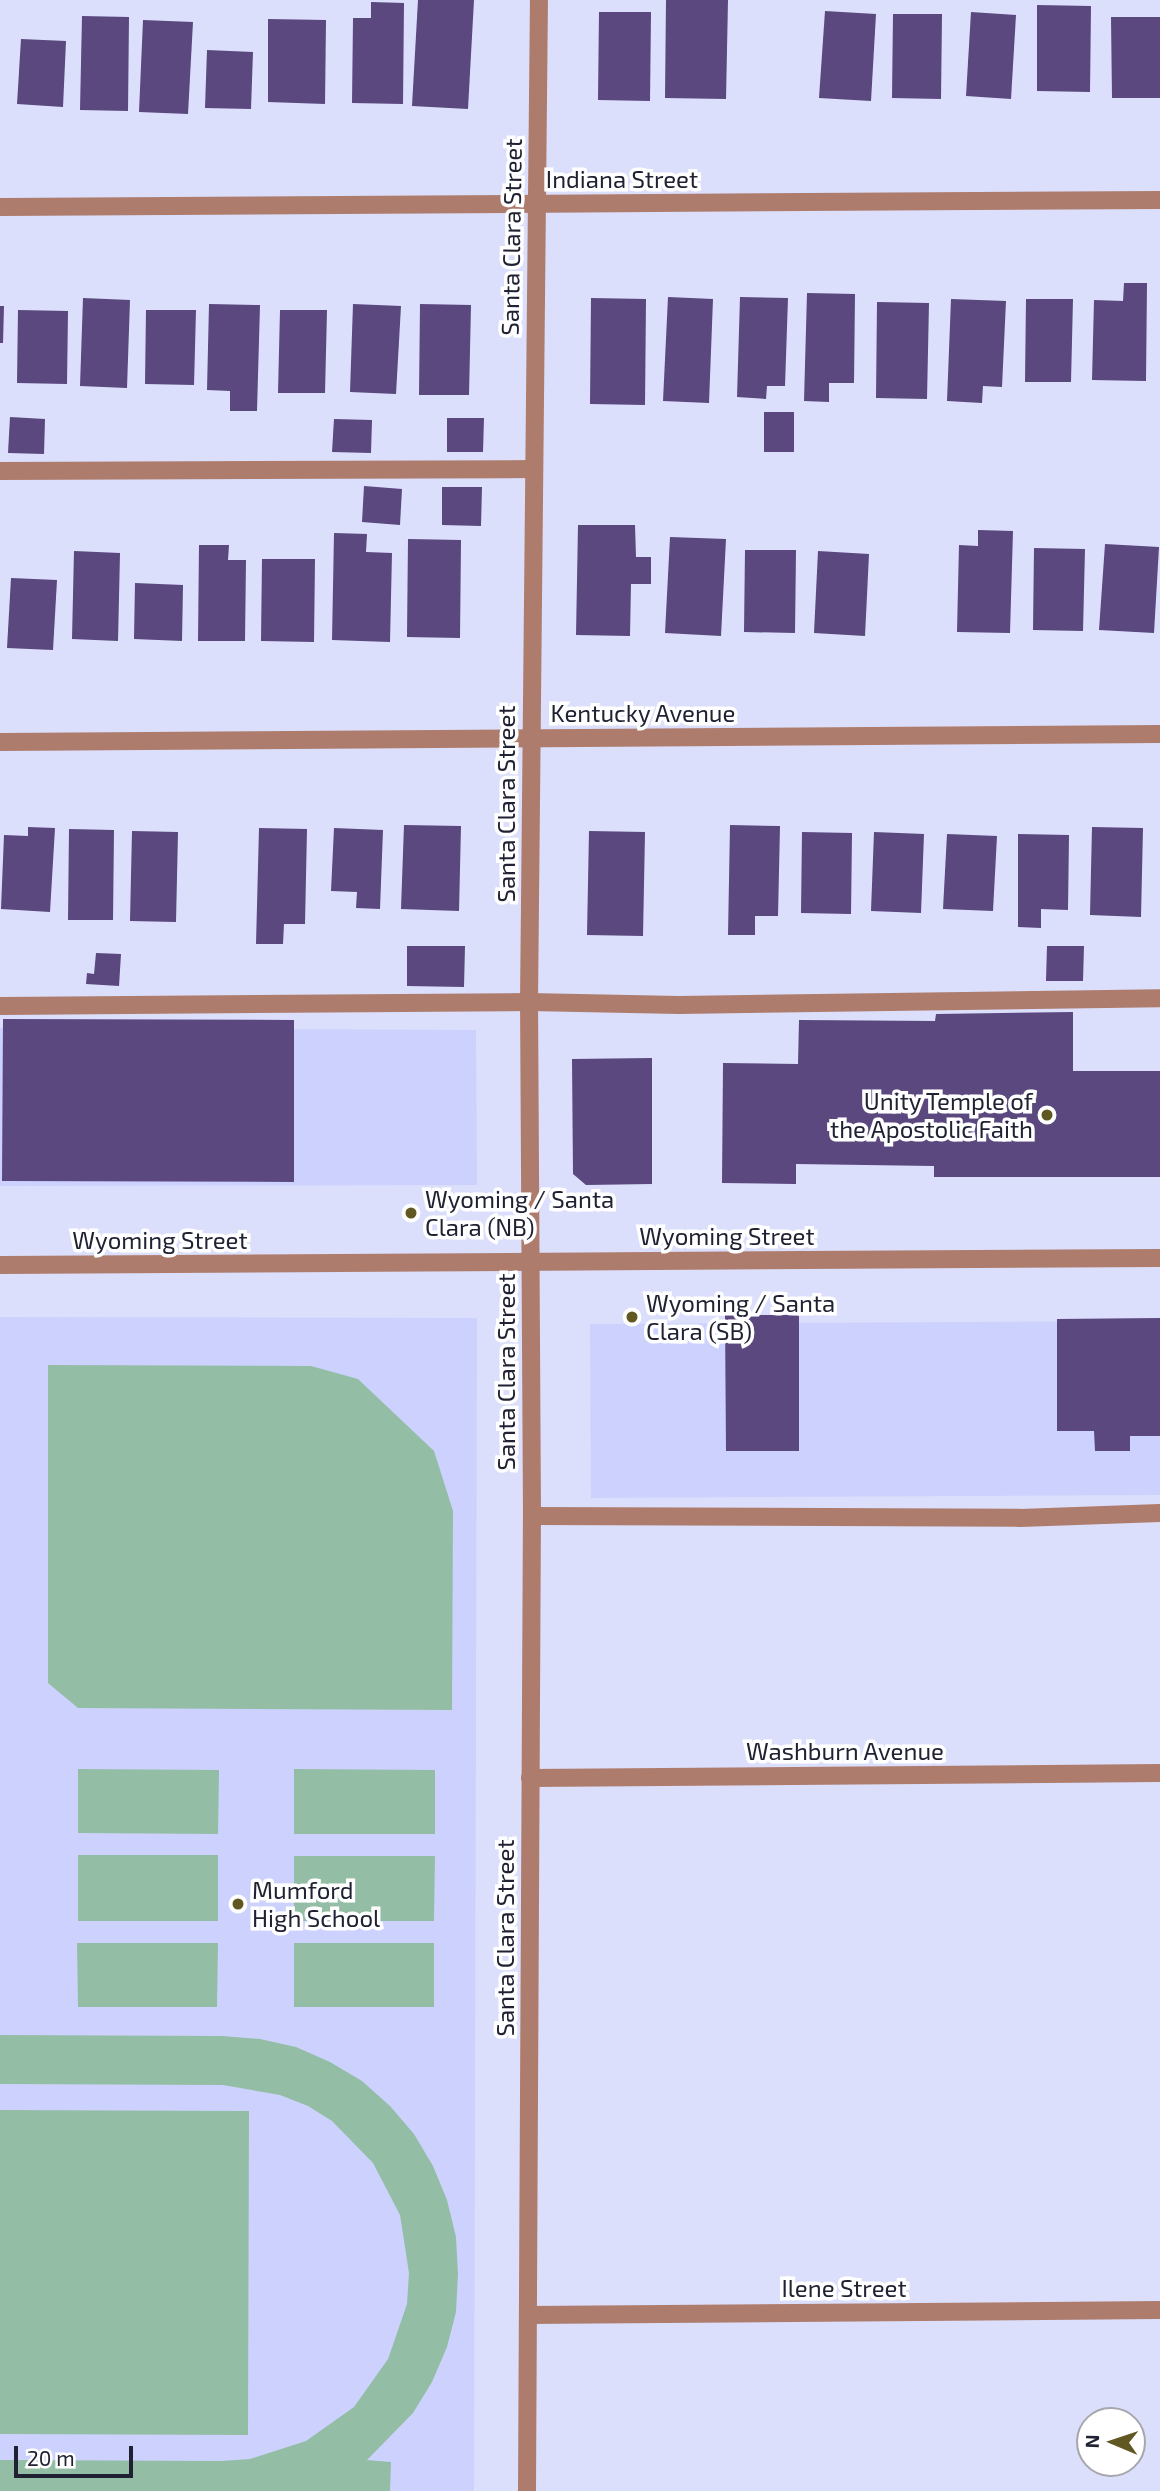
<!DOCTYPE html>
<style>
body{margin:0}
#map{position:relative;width:1160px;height:2491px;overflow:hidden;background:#dbdffb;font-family:"Exo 2",sans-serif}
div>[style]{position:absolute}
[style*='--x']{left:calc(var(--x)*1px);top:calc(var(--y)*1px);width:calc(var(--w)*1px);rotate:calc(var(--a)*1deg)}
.built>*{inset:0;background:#ccd2fd}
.green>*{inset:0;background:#94bda5}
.building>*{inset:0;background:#5a487f}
.minor>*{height:18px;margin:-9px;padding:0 9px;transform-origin:9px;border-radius:9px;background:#ae7c6c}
.dots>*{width:19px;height:19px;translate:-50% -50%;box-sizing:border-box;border:4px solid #fff;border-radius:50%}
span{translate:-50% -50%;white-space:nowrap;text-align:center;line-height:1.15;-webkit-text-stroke:7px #fff;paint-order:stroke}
.street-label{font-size:24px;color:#202233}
.poi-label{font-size:24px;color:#202233}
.right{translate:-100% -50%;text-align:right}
.left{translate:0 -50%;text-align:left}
.north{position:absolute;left:1076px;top:2407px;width:70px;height:70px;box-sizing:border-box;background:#fff;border:2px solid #a6a7ad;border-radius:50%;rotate:272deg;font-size:19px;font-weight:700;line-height:28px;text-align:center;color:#202233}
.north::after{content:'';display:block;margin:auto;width:24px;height:32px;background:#615723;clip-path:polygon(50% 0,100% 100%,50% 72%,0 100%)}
.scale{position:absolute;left:14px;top:2446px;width:119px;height:32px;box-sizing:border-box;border:4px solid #202233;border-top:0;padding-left:9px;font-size:21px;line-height:24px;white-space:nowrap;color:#202233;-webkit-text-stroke:5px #fff;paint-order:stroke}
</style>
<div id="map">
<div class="built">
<div style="clip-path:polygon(0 1028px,476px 1030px,477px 1185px,0 1186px)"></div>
<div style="clip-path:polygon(0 1317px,477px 1318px,474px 2491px,0 2491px)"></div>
<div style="clip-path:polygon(1160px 1321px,1160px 1495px,591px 1498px,590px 1324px)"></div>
</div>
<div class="green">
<div style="clip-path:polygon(48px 1365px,311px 1366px,358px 1379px,434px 1451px,453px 1511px,452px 1710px,78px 1708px,48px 1683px)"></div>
<div style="clip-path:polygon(78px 1769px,219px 1770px,218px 1834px,78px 1833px)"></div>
<div style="clip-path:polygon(294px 1769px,435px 1770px,435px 1834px,294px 1834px)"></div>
<div style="clip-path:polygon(78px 1855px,218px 1855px,218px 1921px,78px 1921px)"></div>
<div style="clip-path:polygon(294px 1856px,435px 1856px,434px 1921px,294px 1921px)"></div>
<div style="clip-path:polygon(77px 1943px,218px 1943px,217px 2007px,78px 2007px)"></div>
<div style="clip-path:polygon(294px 1943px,434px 1943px,434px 2007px,294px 2007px)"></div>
<div style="clip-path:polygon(0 2035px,222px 2036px,260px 2039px,296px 2047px,330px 2062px,362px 2081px,390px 2106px,414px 2134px,433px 2166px,447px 2200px,456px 2237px,458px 2274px,456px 2312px,447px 2347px,432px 2382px,413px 2413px,367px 2460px,391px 2462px,390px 2491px,0 2491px,0 2460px,221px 2461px,250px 2459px,306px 2441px,354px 2407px,388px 2359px,407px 2304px,409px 2273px,400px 2215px,373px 2163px,332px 2121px,308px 2106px,280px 2095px,223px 2085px,0 2084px)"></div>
<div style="clip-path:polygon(0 2110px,249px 2111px,248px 2435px,0 2434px)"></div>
</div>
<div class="building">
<div style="clip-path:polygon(418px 0,474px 0,468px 109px,412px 106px)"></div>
<div style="clip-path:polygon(666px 0,728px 0,726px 99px,665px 98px)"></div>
<div style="clip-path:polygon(371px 2px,404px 3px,403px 104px,352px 103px,353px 18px,371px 18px)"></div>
<div style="clip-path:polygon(1037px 5px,1091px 6px,1090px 92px,1037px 91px)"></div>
<div style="clip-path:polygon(825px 11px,876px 14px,871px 101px,819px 98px)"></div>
<div style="clip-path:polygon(599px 12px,651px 12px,650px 101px,598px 100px)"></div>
<div style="clip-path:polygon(971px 12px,1016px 15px,1011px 99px,966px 96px)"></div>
<div style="clip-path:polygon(893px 14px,942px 14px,941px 99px,892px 98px)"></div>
<div style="clip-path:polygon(82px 16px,129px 17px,128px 111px,80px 110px)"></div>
<div style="clip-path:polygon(1111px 17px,1160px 17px,1160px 98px,1112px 98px)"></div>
<div style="clip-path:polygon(268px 19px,326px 20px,325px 104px,268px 102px)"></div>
<div style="clip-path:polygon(143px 20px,193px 22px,188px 114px,139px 112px)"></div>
<div style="clip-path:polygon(21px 39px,66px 41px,63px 107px,17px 104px)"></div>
<div style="clip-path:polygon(207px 50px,253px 52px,251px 109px,205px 108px)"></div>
<div style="clip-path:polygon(1124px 283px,1147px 283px,1146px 381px,1092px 380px,1094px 300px,1123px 301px)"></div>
<div style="clip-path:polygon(807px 293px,855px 294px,854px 383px,829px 383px,829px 402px,804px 401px)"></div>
<div style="clip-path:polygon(668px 297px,713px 299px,709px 403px,663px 401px)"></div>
<div style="clip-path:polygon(740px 297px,788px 298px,785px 386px,767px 386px,766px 399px,737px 397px)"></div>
<div style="clip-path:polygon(83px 298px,130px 300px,127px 388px,80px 386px)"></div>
<div style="clip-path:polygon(591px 298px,646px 299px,645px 405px,590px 404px)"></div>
<div style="clip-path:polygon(951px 299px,1006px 301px,1002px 387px,983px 386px,982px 403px,947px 401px)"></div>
<div style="clip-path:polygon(1026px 299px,1073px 299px,1071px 382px,1025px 382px)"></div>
<div style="clip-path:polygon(877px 302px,929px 303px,927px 399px,876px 398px)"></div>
<div style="clip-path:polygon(209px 304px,260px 305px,257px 411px,230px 411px,230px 391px,207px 390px)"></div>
<div style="clip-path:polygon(353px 304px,401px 306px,396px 394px,350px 392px)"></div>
<div style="clip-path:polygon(420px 304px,471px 305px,469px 395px,419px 395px)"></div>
<div style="clip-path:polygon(0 306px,4px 306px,3px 343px,0 343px)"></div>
<div style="clip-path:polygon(18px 310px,68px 311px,67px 384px,17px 383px)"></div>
<div style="clip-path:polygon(146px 310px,196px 310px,194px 385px,145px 384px)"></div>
<div style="clip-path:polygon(280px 310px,327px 310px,325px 393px,278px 393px)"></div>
<div style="clip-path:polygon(764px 412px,794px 412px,794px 452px,764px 452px)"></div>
<div style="clip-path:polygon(10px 417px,45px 419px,44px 454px,8px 453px)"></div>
<div style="clip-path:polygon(447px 418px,484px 418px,483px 452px,447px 452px)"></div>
<div style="clip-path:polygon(334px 419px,372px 420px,371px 453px,332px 452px)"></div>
<div style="clip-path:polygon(364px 486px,402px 489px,400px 525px,362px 522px)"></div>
<div style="clip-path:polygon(442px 487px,482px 487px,481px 526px,442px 525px)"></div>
<div style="clip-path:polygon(578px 525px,635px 525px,636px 557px,651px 557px,651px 584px,631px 584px,630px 636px,576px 635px)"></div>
<div style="clip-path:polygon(978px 530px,1013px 531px,1010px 633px,957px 632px,959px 545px,978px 546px)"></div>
<div style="clip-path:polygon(334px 533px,367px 534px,366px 552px,392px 553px,390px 642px,332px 640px)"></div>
<div style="clip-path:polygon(670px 537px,726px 539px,721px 636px,665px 633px)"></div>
<div style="clip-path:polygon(408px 539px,461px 540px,460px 638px,407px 637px)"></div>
<div style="clip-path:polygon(1105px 544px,1159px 547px,1154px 633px,1099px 630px)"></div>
<div style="clip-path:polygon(199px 545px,229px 545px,228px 560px,246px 560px,245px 641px,198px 641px)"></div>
<div style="clip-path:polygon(1034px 548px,1085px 549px,1083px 631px,1033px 630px)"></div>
<div style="clip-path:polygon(745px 550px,796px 550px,795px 633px,744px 632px)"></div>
<div style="clip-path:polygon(74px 551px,120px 553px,118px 641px,72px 639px)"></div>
<div style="clip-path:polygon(818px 551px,869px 554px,865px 636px,814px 633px)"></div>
<div style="clip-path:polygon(262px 559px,315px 559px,314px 642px,261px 641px)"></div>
<div style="clip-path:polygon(11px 578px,57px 580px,53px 650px,7px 648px)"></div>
<div style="clip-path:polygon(135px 583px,183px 585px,182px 641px,134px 639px)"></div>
<div style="clip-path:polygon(404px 825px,461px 826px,459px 911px,401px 909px)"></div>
<div style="clip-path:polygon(730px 825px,780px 826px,778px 916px,755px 916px,755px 935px,728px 935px)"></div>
<div style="clip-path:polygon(28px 827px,55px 828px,50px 912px,1px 909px,4px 835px,28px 836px)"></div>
<div style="clip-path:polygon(1092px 827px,1143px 828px,1141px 917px,1090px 915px)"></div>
<div style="clip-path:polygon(259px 828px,307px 829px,305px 924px,284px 924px,283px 944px,256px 944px)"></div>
<div style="clip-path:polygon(334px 828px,383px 830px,380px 909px,356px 908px,357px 892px,331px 891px)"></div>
<div style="clip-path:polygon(69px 829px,114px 830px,113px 920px,68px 920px)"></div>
<div style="clip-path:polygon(132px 831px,178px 832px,176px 922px,130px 921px)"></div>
<div style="clip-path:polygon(589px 831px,645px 832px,643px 936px,587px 935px)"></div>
<div style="clip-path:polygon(802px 832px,852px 833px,851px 914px,801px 913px)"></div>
<div style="clip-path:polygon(874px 832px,924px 834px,921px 913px,871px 911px)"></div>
<div style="clip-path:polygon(947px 834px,997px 836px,993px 911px,943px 909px)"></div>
<div style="clip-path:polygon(1018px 834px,1069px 835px,1068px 910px,1041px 909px,1041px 928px,1018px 927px)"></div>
<div style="clip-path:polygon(407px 946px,465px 946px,464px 987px,407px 986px)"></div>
<div style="clip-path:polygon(1047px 946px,1084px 946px,1083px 981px,1046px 981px)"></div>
<div style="clip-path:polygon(96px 953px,121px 954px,119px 986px,86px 984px,87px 973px,94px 974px)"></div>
<div style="clip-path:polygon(1073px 1012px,1073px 1071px,1160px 1071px,1160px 1177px,934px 1177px,934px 1166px,796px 1164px,796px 1184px,722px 1183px,723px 1063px,798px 1064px,799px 1020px,935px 1021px,936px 1014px)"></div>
<div style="clip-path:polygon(3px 1019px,294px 1020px,294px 1182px,2px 1181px)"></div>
<div style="clip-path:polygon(652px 1058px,652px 1184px,586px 1185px,573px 1174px,572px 1059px)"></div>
<div style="clip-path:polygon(725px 1315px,799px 1315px,799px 1451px,726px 1451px)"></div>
<div style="clip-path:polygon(1160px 1318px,1160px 1436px,1130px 1436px,1130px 1451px,1095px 1451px,1094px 1431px,1057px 1431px,1057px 1319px)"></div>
</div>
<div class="minor">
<div style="--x:0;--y:207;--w:1160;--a:-0.35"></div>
<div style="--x:0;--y:471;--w:533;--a:-0.21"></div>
<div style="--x:0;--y:742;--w:1160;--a:-0.4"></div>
<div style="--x:0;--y:1006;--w:529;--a:-0.43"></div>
<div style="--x:529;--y:1002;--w:150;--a:1.1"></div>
<div style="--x:679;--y:1005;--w:481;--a:-0.8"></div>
<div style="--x:0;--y:1265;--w:1160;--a:-0.35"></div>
<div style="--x:532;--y:1516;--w:488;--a:0.2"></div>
<div style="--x:1020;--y:1518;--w:140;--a:-2"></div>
<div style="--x:530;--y:1778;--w:630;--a:-0.45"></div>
<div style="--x:528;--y:2315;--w:632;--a:-0.45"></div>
<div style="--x:527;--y:2491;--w:975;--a:-89.71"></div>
<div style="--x:532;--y:1516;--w:514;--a:-90.33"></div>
<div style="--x:529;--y:1002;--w:1002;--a:-89.43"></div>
</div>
<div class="dots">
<div style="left:1047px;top:1115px;background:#615723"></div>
<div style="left:411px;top:1213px;background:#615723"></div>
<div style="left:632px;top:1317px;background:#615723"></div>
<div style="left:238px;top:1904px;background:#615723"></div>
</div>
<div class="street-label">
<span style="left:622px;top:179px">Indiana Street</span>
<span style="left:511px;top:237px;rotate:-89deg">Santa Clara Street</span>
<span style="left:643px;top:713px">Kentucky Avenue</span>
<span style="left:506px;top:804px;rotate:-90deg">Santa Clara Street</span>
<span style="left:727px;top:1236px">Wyoming Street</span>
<span style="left:160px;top:1240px">Wyoming Street</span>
<span style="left:506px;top:1372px;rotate:-90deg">Santa Clara Street</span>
<span style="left:845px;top:1751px">Washburn Avenue</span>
<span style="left:505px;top:1938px;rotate:-90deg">Santa Clara Street</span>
<span style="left:844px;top:2288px">Ilene Street</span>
</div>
<div class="poi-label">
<span class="right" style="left:1033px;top:1115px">Unity Temple of<br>the Apostolic Faith</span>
<span class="left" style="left:425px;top:1213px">Wyoming / Santa<br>Clara (NB)</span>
<span class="left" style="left:646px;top:1317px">Wyoming / Santa<br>Clara (SB)</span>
<span class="left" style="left:252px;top:1904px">Mumford<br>High School</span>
</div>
<div class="north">N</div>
<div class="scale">20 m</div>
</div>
